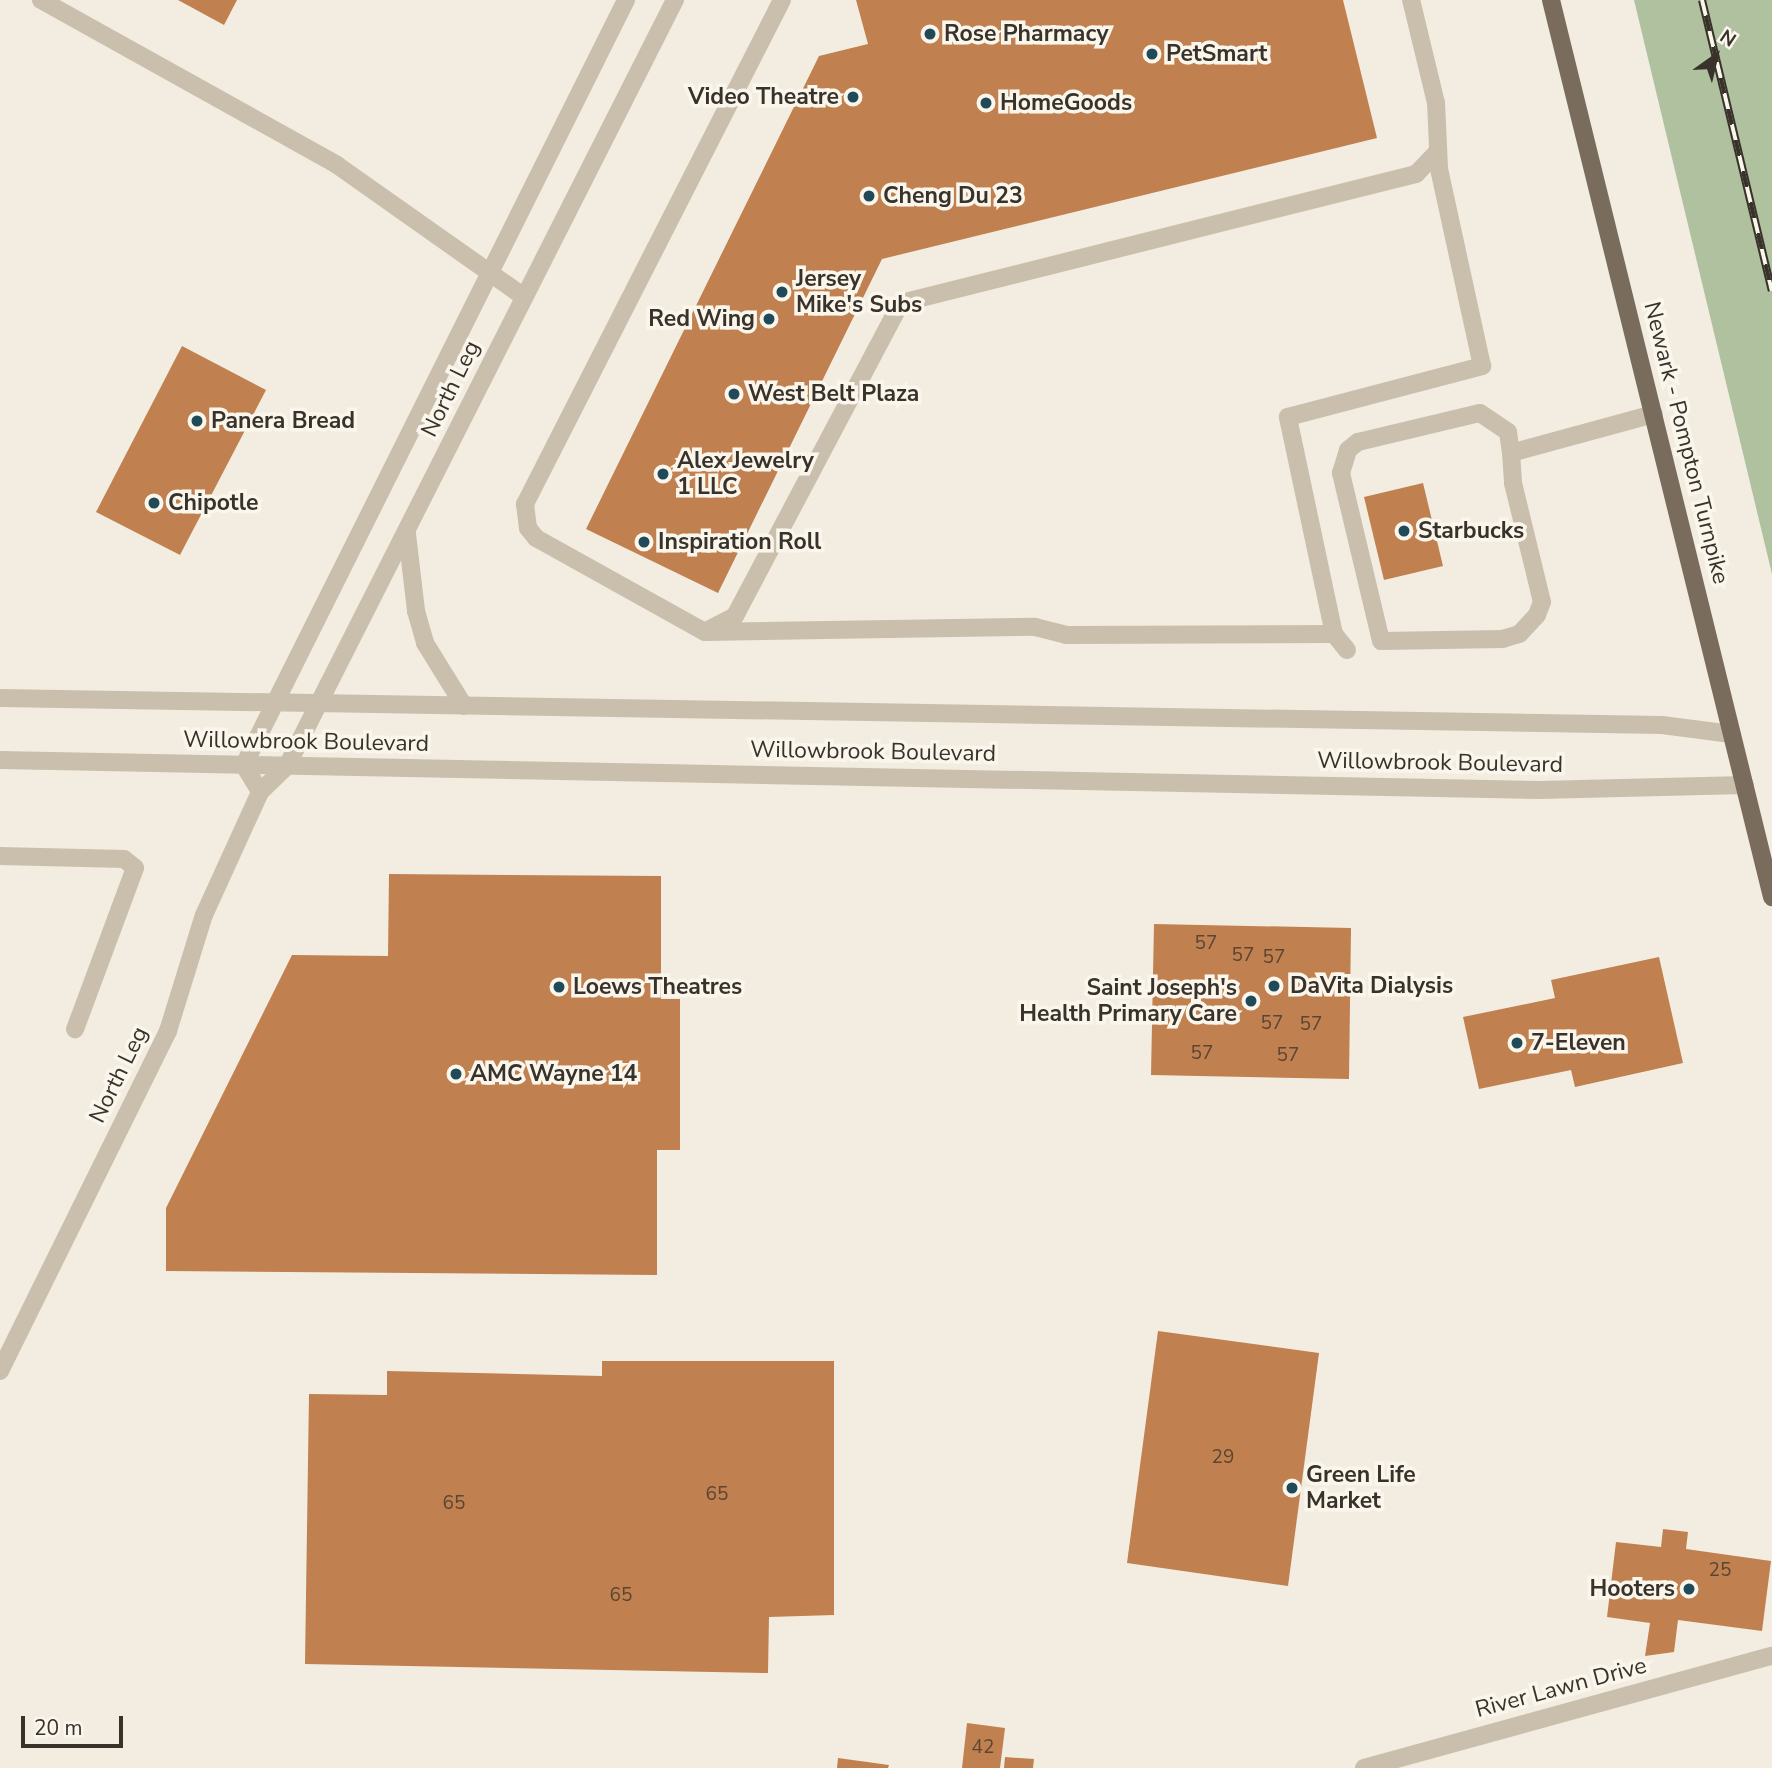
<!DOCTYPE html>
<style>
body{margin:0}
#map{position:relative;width:1772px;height:1768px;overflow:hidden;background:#f2ede0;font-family:"Nunito Sans",sans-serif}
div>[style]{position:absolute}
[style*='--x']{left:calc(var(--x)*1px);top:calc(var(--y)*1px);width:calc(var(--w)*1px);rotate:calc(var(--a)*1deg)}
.green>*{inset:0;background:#b0c1a0}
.building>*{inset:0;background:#c1804f}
.lane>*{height:18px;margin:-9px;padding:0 9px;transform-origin:9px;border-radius:9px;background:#cabfac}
.street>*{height:18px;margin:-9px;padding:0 9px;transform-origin:9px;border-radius:9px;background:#cabfac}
.primary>*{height:18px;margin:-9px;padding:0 9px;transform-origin:9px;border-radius:9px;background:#7a6c5c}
.rail>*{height:8px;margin-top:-4px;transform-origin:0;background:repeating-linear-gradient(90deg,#faf6ec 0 16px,#38322b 0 32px);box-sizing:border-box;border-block:2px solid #38322b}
.dots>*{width:19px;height:19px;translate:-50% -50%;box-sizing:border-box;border:4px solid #faf6ec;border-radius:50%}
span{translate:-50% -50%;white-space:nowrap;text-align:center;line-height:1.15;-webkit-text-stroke:7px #faf6ec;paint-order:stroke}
.number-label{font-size:19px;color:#5a4634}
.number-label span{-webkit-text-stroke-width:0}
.poi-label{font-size:23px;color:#38322b;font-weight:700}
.left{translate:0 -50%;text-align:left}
.right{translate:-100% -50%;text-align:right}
.street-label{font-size:23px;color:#38322b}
.north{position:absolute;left:1681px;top:21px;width:70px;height:70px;-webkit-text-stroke:5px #faf6ec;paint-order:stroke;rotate:34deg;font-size:19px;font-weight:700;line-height:28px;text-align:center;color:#38322b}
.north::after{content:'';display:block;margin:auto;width:24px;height:32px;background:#38322b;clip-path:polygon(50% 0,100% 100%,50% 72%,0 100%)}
.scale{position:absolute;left:21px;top:1716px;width:102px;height:32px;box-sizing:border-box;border:4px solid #38322b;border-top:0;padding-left:9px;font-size:21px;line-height:24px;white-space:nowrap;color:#38322b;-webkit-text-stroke:5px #faf6ec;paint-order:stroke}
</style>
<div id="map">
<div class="green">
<div style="clip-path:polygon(1634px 0,1772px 0,1772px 574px)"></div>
</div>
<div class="building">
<div style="clip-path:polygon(178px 0,237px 0,224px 25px)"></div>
<div style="clip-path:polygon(856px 0,1343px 0,1377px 138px,882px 259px,718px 593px,586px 529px,819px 56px,868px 44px)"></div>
<div style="clip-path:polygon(182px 346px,266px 390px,180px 555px,96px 512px)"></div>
<div style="clip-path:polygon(1423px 483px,1443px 566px,1384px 580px,1364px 497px)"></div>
<div style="clip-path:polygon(389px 874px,661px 876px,661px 999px,680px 999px,680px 1150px,657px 1150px,657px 1275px,166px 1271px,166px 1208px,292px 955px,388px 956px)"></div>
<div style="clip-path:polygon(1154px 924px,1351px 928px,1349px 1079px,1151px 1075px)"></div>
<div style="clip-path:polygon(1659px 957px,1683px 1063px,1575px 1087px,1571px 1070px,1479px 1089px,1463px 1017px,1555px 998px,1551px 980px)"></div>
<div style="clip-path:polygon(1158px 1331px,1319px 1353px,1288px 1586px,1127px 1563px)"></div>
<div style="clip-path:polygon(602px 1361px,834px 1361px,834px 1615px,769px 1617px,768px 1673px,305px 1664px,309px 1394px,387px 1395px,387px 1371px,602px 1376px)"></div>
<div style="clip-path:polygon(1663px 1529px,1688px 1532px,1686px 1549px,1771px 1561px,1762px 1631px,1678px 1620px,1674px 1652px,1645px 1656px,1650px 1623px,1607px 1617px,1616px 1542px,1661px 1547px)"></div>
<div style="clip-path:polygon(967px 1723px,1005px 1728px,1000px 1768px,962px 1768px)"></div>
<div style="clip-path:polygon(1005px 1757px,1034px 1759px,1033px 1768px,1004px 1768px)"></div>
<div style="clip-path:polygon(838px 1758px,889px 1765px,888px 1768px,837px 1768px)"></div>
</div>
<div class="lane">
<div style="--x:41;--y:0;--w:339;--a:29.1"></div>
<div style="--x:337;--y:165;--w:228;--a:35.2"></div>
<div style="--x:782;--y:0;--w:566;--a:117.02"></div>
<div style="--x:525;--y:504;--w:24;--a:83"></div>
<div style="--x:528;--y:528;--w:13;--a:51"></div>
<div style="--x:536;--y:538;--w:193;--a:29.1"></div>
<div style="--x:705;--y:632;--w:330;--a:-0.9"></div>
<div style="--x:1035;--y:627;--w:32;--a:14"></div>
<div style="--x:1066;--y:635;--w:268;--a:-0.2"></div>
<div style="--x:1511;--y:453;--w:30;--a:86"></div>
<div style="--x:1513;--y:483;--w:122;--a:76.3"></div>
<div style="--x:1542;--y:602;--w:14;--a:111"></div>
<div style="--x:1537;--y:615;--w:26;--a:133"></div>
<div style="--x:1519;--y:634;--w:17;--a:163"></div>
<div style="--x:1503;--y:639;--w:122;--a:179.1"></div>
<div style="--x:1381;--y:641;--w:173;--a:-103.4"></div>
<div style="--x:1341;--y:473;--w:24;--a:-73"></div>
<div style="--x:1348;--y:450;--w:13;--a:-39"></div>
<div style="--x:1358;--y:442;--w:125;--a:-13.4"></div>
<div style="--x:1480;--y:413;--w:34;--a:34"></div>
<div style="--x:1508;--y:432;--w:21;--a:82"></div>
<div style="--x:1511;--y:453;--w:148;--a:-15.3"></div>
<div style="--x:708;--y:630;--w:30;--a:-27"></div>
<div style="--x:735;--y:616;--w:354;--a:-62.1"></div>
<div style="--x:901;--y:303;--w:531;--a:-14.06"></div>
<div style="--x:1416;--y:174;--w:32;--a:-46"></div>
<div style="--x:1347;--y:650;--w:21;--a:-129"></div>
<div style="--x:1334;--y:634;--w:222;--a:-102"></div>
<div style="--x:1288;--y:417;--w:201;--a:-14.7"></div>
<div style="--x:1482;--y:366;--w:203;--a:-102.3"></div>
<div style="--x:1439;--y:168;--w:65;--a:-92.6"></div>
<div style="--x:1436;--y:103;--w:106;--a:-103.6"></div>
<div style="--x:244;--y:765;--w:31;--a:59"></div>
<div style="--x:0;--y:856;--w:124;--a:1.4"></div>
<div style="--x:124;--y:859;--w:14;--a:39"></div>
<div style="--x:135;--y:868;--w:172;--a:110.4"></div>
<div style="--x:0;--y:1371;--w:379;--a:-63.7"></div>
<div style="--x:168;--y:1031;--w:121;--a:-72.8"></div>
<div style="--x:204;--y:915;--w:135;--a:-65.5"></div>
<div style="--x:260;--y:792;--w:37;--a:-44"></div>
</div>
<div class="street">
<div style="--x:407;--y:534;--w:78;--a:83.3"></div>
<div style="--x:416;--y:611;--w:33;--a:74"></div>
<div style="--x:425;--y:643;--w:74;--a:58.2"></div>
<div style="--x:0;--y:698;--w:1662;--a:0.93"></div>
<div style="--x:1662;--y:725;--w:70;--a:7.4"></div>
<div style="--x:0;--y:760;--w:1539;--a:1.12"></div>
<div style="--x:1539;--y:790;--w:206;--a:-1.4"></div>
<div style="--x:244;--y:765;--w:855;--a:-63.46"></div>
<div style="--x:287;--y:766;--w:859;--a:-63.14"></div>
<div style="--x:1364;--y:1768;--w:423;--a:-15.4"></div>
</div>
<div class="primary">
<div style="--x:1551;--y:0;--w:924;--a:76.16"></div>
</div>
<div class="rail">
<div style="--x:1702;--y:0;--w:299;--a:76.5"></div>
</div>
<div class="dots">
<div style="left:930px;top:34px;background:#214a59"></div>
<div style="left:1152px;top:54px;background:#214a59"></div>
<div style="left:853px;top:97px;background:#214a59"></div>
<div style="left:986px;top:103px;background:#214a59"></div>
<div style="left:869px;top:196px;background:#214a59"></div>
<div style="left:782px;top:292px;background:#214a59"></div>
<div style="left:769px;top:319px;background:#214a59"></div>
<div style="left:734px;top:394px;background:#214a59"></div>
<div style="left:197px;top:421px;background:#214a59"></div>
<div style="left:663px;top:474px;background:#214a59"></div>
<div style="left:154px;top:503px;background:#214a59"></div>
<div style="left:1404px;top:531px;background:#214a59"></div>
<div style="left:644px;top:542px;background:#214a59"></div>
<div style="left:1274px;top:986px;background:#214a59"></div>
<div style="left:559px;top:987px;background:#214a59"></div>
<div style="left:1251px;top:1001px;background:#214a59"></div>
<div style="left:1517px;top:1043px;background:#214a59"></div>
<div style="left:456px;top:1074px;background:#214a59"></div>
<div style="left:1292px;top:1488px;background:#214a59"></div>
<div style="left:1689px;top:1589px;background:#214a59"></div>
</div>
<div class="number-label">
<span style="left:1206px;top:944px">57</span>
<span style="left:1243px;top:956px">57</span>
<span style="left:1274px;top:958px">57</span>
<span style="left:1272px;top:1024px">57</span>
<span style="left:1311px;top:1025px">57</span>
<span style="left:1202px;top:1054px">57</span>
<span style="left:1288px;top:1056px">57</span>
<span style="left:1223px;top:1458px">29</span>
<span style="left:717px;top:1495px">65</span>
<span style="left:454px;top:1504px">65</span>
<span style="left:1720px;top:1571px">25</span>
<span style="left:621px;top:1596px">65</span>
<span style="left:983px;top:1748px">42</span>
</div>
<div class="poi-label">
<span class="left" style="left:944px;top:34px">Rose Pharmacy</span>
<span class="left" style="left:1166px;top:54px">PetSmart</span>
<span class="right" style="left:839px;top:97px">Video Theatre</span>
<span class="left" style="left:1000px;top:103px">HomeGoods</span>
<span class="left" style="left:883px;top:196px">Cheng Du 23</span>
<span class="left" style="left:796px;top:292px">Jersey<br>Mike's Subs</span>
<span class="right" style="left:755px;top:319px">Red Wing</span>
<span class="left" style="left:748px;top:394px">West Belt Plaza</span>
<span class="left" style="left:211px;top:421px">Panera Bread</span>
<span class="left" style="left:677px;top:474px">Alex Jewelry<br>1 LLC</span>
<span class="left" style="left:168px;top:503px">Chipotle</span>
<span class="left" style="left:1418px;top:531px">Starbucks</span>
<span class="left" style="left:658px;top:542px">Inspiration Roll</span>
<span class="left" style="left:1290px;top:986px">DaVita Dialysis</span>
<span class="left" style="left:573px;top:987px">Loews Theatres</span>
<span class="right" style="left:1237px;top:1001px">Saint Joseph's<br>Health Primary Care</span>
<span class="left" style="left:1531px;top:1043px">7-Eleven</span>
<span class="left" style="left:470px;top:1074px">AMC Wayne 14</span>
<span class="left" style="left:1306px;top:1488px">Green Life<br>Market</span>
<span class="right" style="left:1675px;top:1589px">Hooters</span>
</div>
<div class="street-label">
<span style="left:451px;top:389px;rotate:-64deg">North Leg</span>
<span style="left:1686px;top:443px;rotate:76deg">Newark - Pompton Turnpike</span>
<span style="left:306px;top:742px;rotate:1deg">Willowbrook Boulevard</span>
<span style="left:873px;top:752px;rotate:1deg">Willowbrook Boulevard</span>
<span style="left:1440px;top:763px;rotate:1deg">Willowbrook Boulevard</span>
<span style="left:119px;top:1075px;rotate:-64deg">North Leg</span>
<span style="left:1561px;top:1688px;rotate:-15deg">River Lawn Drive</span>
</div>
<div class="north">N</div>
<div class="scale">20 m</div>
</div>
